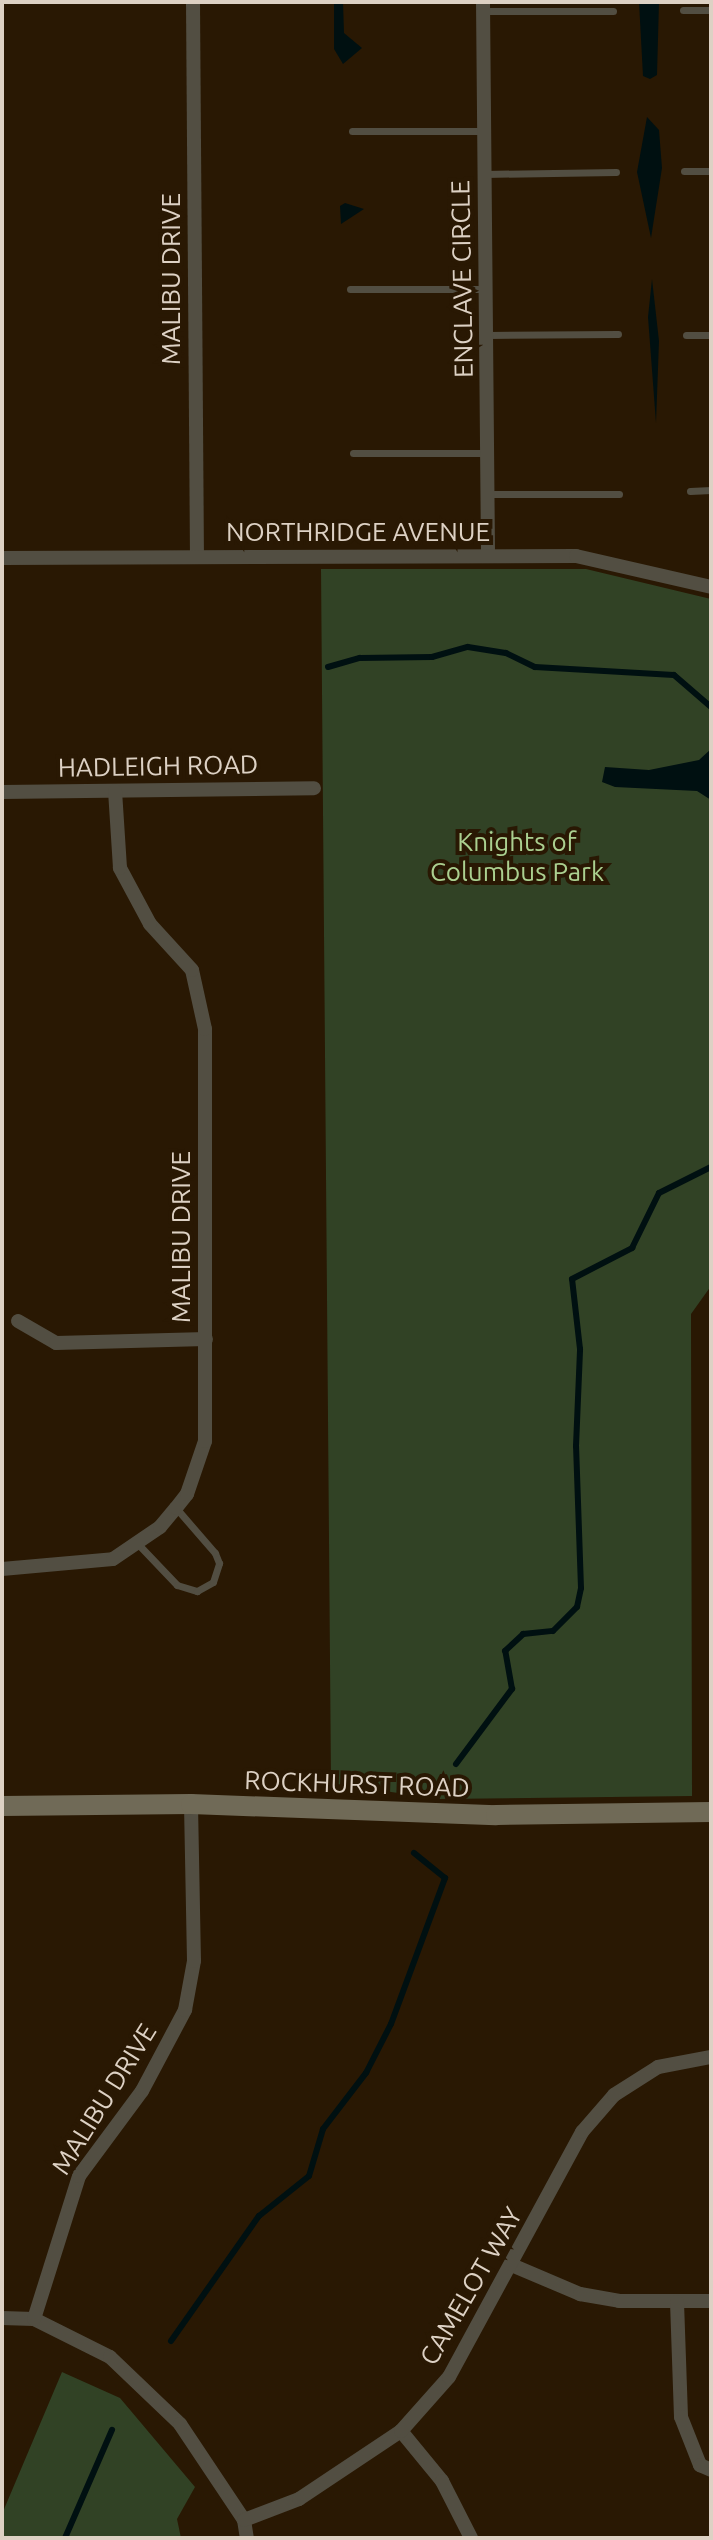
<!DOCTYPE html>
<style>
body{margin:0}
#map{position:relative;width:713px;height:2540px;overflow:hidden;background:#291803;font-family:Ubuntu,sans-serif}
div>[style]{position:absolute}
[style*='--x']{left:calc(var(--x)*1px);top:calc(var(--y)*1px);width:calc(var(--w)*1px);rotate:calc(var(--a)*1deg)}
.green>*{inset:0;background:#314225}
.water>*{inset:0;background:#001011}
.stream>*{height:6px;margin:-3px;padding:0 3px;transform-origin:3px;border-radius:3px;background:#001011}
.lane>*{height:7px;margin:-3.5px;padding:0 3.5px;transform-origin:3.5px;border-radius:3.5px;background:#524e42}
.street>*{height:14px;margin:-7px;padding:0 7px;transform-origin:7px;border-radius:7px;background:#524e42}
.secondary>*{height:20px;margin:-10px;padding:0 10px;transform-origin:10px;border-radius:10px;background:#706a57}
span{translate:-50% -50%;white-space:nowrap;text-align:center;line-height:1.15;-webkit-text-stroke:8px #291803;paint-order:stroke}
.street-label{font-size:26px;color:#ddd1c4}
.park-label{font-size:26px;color:#abd090}
.frame{position:absolute;inset:0;border:4px solid #ddd1c4;pointer-events:none}
</style>
<div id="map">
<div class="green">
<div style="clip-path:polygon(321px 569px,586px 569px,711px 599px,711px 1286px,691px 1314px,692px 1796px,438px 1799px,331px 1783px)"></div>
<div style="clip-path:polygon(62px 2372px,120px 2398px,195px 2487px,177px 2519px,181px 2538px,2px 2538px,2px 2514px)"></div>
</div>
<div class="water">
<div style="clip-path:polygon(334px 2px,343px 2px,344px 33px,362px 48px,343px 64px,334px 49px)"></div>
<div style="clip-path:polygon(639px 2px,659px 2px,657px 75px,650px 79px,643px 76px)"></div>
<div style="clip-path:polygon(647px 117px,659px 130px,662px 168px,651px 238px,637px 172px)"></div>
<div style="clip-path:polygon(345px 203px,364px 209px,341px 224px,340px 206px)"></div>
<div style="clip-path:polygon(652px 279px,659px 341px,656px 423px,648px 317px)"></div>
<div style="clip-path:polygon(711px 749px,711px 800px,697px 791px,615px 787px,602px 782px,605px 767px,649px 770px,699px 760px)"></div>
</div>
<div class="stream">
<div style="--x:328;--y:667;--w:33;--a:-16"></div>
<div style="--x:360;--y:658;--w:72;--a:-0.8"></div>
<div style="--x:432;--y:657;--w:37;--a:-16"></div>
<div style="--x:468;--y:647;--w:38;--a:9"></div>
<div style="--x:506;--y:653;--w:32;--a:26"></div>
<div style="--x:535;--y:667;--w:139;--a:3.3"></div>
<div style="--x:674;--y:675;--w:49;--a:40.9"></div>
<div style="--x:456;--y:1764;--w:94;--a:-53.3"></div>
<div style="--x:512;--y:1689;--w:39;--a:-100"></div>
<div style="--x:505;--y:1651;--w:25;--a:-43"></div>
<div style="--x:523;--y:1634;--w:30;--a:-6"></div>
<div style="--x:553;--y:1631;--w:34;--a:-45"></div>
<div style="--x:577;--y:1607;--w:19;--a:-78"></div>
<div style="--x:581;--y:1588;--w:142;--a:-92"></div>
<div style="--x:576;--y:1446;--w:97;--a:-87.6"></div>
<div style="--x:580;--y:1349;--w:70;--a:-96.5"></div>
<div style="--x:572;--y:1279;--w:68;--a:-27.3"></div>
<div style="--x:632;--y:1248;--w:61;--a:-63.9"></div>
<div style="--x:659;--y:1193;--w:58;--a:-26.6"></div>
<div style="--x:171;--y:2341;--w:153;--a:-54.9"></div>
<div style="--x:259;--y:2216;--w:64;--a:-38.7"></div>
<div style="--x:309;--y:2176;--w:49;--a:-73.4"></div>
<div style="--x:323;--y:2129;--w:71;--a:-52.5"></div>
<div style="--x:366;--y:2073;--w:55;--a:-63"></div>
<div style="--x:391;--y:2024;--w:156;--a:-69.7"></div>
<div style="--x:445;--y:1878;--w:40;--a:-141"></div>
<div style="--x:65;--y:2538;--w:118;--a:-66.5"></div>
</div>
<div class="lane">
<div style="--x:683;--y:10;--w:28;--a:0"></div>
<div style="--x:483;--y:11;--w:130;--a:0"></div>
<div style="--x:352;--y:131;--w:133;--a:0"></div>
<div style="--x:684;--y:171;--w:27;--a:0"></div>
<div style="--x:485;--y:174;--w:131;--a:-0.9"></div>
<div style="--x:350;--y:289;--w:137;--a:0"></div>
<div style="--x:487;--y:335;--w:131;--a:-0.4"></div>
<div style="--x:686;--y:335;--w:25;--a:0"></div>
<div style="--x:353;--y:453;--w:135;--a:0"></div>
<div style="--x:690;--y:491;--w:21;--a:-3"></div>
<div style="--x:488;--y:494;--w:131;--a:0"></div>
<div style="--x:137;--y:1543;--w:58;--a:46.4"></div>
<div style="--x:177;--y:1585;--w:21;--a:17"></div>
<div style="--x:197;--y:1591;--w:18;--a:-29"></div>
<div style="--x:213;--y:1582;--w:20;--a:-72"></div>
<div style="--x:219;--y:1563;--w:11;--a:-112"></div>
<div style="--x:215;--y:1553;--w:60;--a:-130.9"></div>
</div>
<div class="street">
<div style="--x:193;--y:2;--w:554;--a:89.59"></div>
<div style="--x:483;--y:2;--w:554;--a:89.48"></div>
<div style="--x:2;--y:558;--w:574;--a:-0.2"></div>
<div style="--x:576;--y:556;--w:139;--a:12.9"></div>
<div style="--x:2;--y:792;--w:312;--a:-0.7"></div>
<div style="--x:18;--y:1321;--w:44;--a:30.1"></div>
<div style="--x:56;--y:1343;--w:150;--a:-1.5"></div>
<div style="--x:2;--y:1569;--w:111;--a:-5.1"></div>
<div style="--x:113;--y:1559;--w:57;--a:-34.2"></div>
<div style="--x:160;--y:1527;--w:25;--a:-50"></div>
<div style="--x:176;--y:1508;--w:18;--a:-52"></div>
<div style="--x:187;--y:1494;--w:56;--a:-71.2"></div>
<div style="--x:205;--y:1441;--w:412;--a:-90"></div>
<div style="--x:205;--y:1029;--w:60;--a:-102.4"></div>
<div style="--x:192;--y:970;--w:62;--a:-132.4"></div>
<div style="--x:150;--y:924;--w:64;--a:-118.2"></div>
<div style="--x:120;--y:868;--w:77;--a:-93.7"></div>
<div style="--x:514;--y:2266;--w:72;--a:23"></div>
<div style="--x:580;--y:2294;--w:40;--a:10"></div>
<div style="--x:619;--y:2301;--w:92;--a:0"></div>
<div style="--x:677;--y:2302;--w:115;--a:88"></div>
<div style="--x:681;--y:2417;--w:52;--a:68.4"></div>
<div style="--x:700;--y:2465;--w:12;--a:24"></div>
<div style="--x:2;--y:2318;--w:32;--a:2"></div>
<div style="--x:34;--y:2319;--w:85;--a:26.6"></div>
<div style="--x:110;--y:2357;--w:97;--a:43.7"></div>
<div style="--x:180;--y:2424;--w:115;--a:56.3"></div>
<div style="--x:244;--y:2520;--w:18;--a:81"></div>
<div style="--x:34;--y:2319;--w:150;--a:-72.5"></div>
<div style="--x:79;--y:2176;--w:106;--a:-53.5"></div>
<div style="--x:142;--y:2091;--w:92;--a:-62"></div>
<div style="--x:185;--y:2010;--w:50;--a:-79.6"></div>
<div style="--x:194;--y:1961;--w:157;--a:-91.1"></div>
<div style="--x:401;--y:2431;--w:65;--a:50.6"></div>
<div style="--x:442;--y:2481;--w:64;--a:63"></div>
<div style="--x:244;--y:2520;--w:59;--a:-20.9"></div>
<div style="--x:299;--y:2499;--w:123;--a:-33.7"></div>
<div style="--x:401;--y:2431;--w:72;--a:-48.4"></div>
<div style="--x:449;--y:2377;--w:279;--a:-61.5"></div>
<div style="--x:582;--y:2132;--w:49;--a:-49.1"></div>
<div style="--x:614;--y:2095;--w:52;--a:-32.5"></div>
<div style="--x:658;--y:2067;--w:54;--a:-10.7"></div>
</div>
<div class="secondary">
<div style="--x:2;--y:1806;--w:189;--a:-0.6"></div>
<div style="--x:191;--y:1804;--w:305;--a:2.1"></div>
<div style="--x:496;--y:1815;--w:215;--a:-0.8"></div>
</div>
<div class="street-label">
<span style="left:171px;top:279px;rotate:-90deg">MALIBU DRIVE</span>
<span style="left:462px;top:279px;rotate:-91deg">ENCLAVE CIRCLE</span>
<span style="left:358px;top:532px">NORTHRIDGE AVENUE</span>
<span style="left:158px;top:766px;rotate:-1deg">HADLEIGH ROAD</span>
<span style="left:181px;top:1237px;rotate:-90deg">MALIBU DRIVE</span>
<span style="left:357px;top:1784px;rotate:2deg">ROCKHURST ROAD</span>
<span style="left:104px;top:2099px;rotate:-58deg">MALIBU DRIVE</span>
<span style="left:471px;top:2286px;rotate:-60deg">CAMELOT WAY</span>
</div>
<div class="park-label">
<span style="left:517px;top:857px">Knights of<br>Columbus Park</span>
</div>
<div class="frame"></div>
</div>
